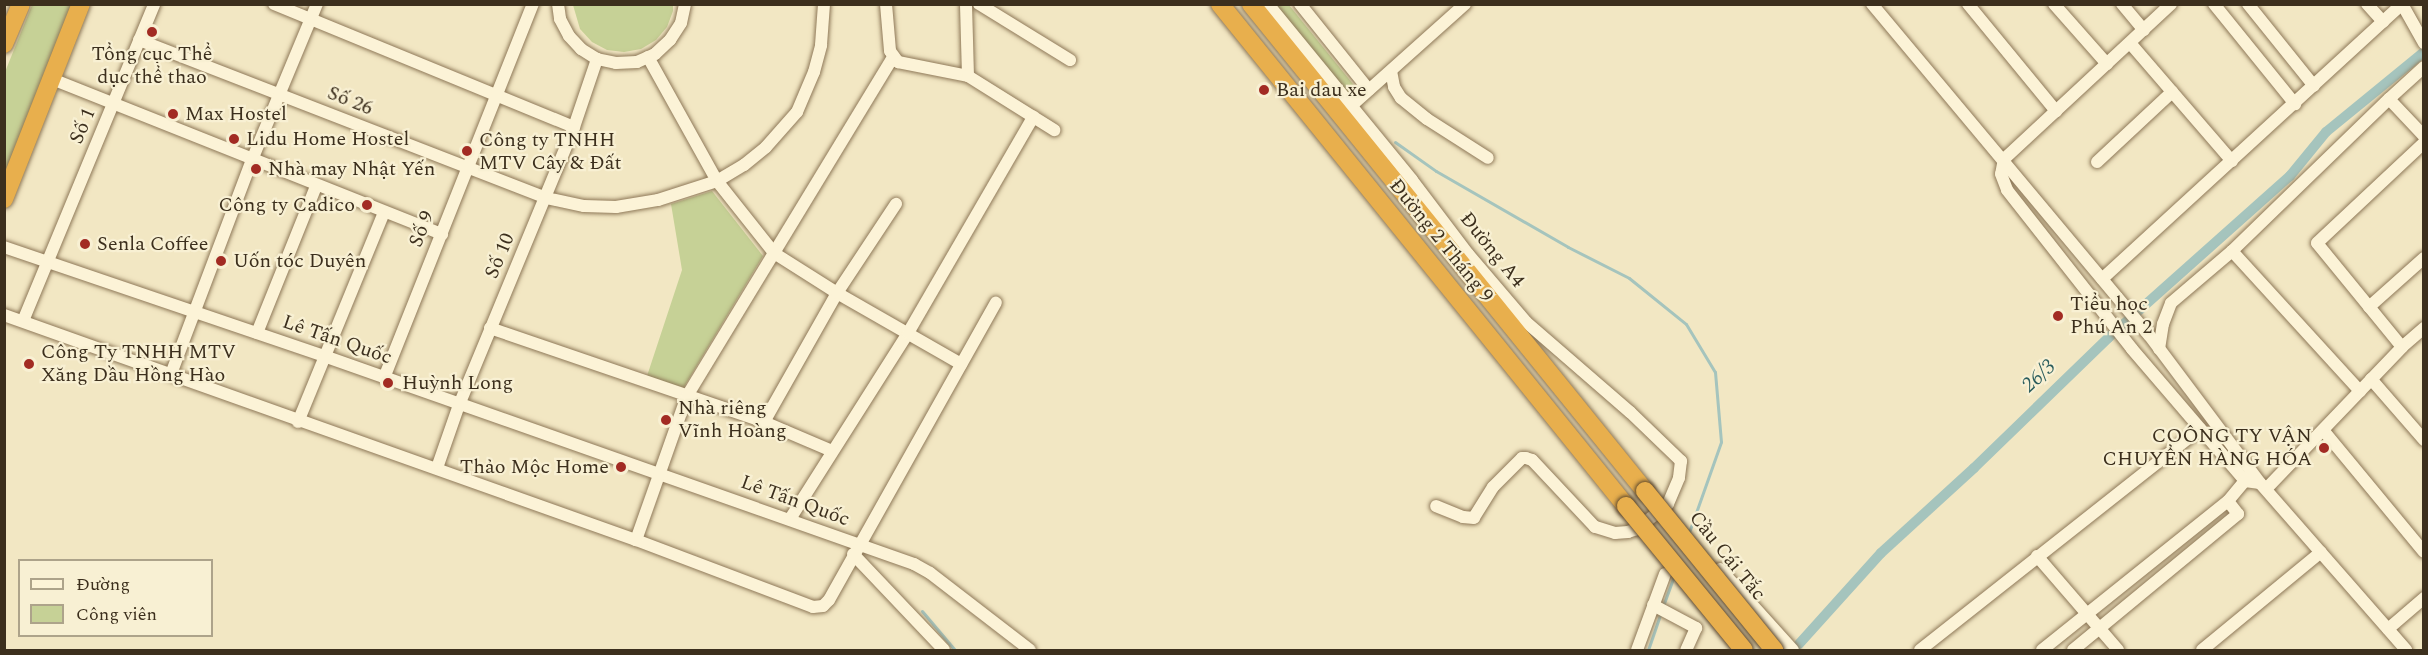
<!DOCTYPE html>
<meta charset="utf-8">
<style>
body{margin:0}
#map{position:relative;width:2428px;height:655px;overflow:hidden;background:#f2e7c3;font-family:Spectral,serif}
div>[style]{position:absolute}
[style*='--x']{left:calc(var(--x)*1px);top:calc(var(--y)*1px);width:calc(var(--w)*1px);rotate:calc(var(--a)*1deg)}
.green>*{inset:0;background:#c6d196}
.stream>*{height:3px;margin:-1.5px;padding:0 1.5px;transform-origin:1.5px;border-radius:1.5px;background:#a5c4bd}
.canal>*{height:10px;margin:-5px;padding:0 5px;transform-origin:5px;border-radius:5px;background:#a5c4bd}
.roads{filter:drop-shadow(0 0 2px #8e7858) drop-shadow(0 0 2px #8e7858)}
.minor>*{height:12px;margin:-6px;padding:0 6px;transform-origin:6px;border-radius:6px;background:#fcf3d7}
.highway>*{height:18px;margin:-9px;padding:0 9px;transform-origin:9px;border-radius:9px;background:#e8af4d}
.bridges{filter:drop-shadow(0 0 2px #5b462c) drop-shadow(0 0 2px #5b462c)}
.highway-bridge>*{height:18px;margin:-9px;padding:0 9px;transform-origin:9px;border-radius:9px;background:#e8af4d}
.dots>*{width:16px;height:16px;translate:-50% -50%;box-sizing:border-box;border:3px solid #f8f0d3;border-radius:50%}
span{translate:-50% -50%;white-space:nowrap;text-align:center;line-height:1.15;-webkit-text-stroke:4.5px #f8f0d3;paint-order:stroke}
.poi-label{font-size:20px;color:#3c2f1d}
.left{translate:0 -50%;text-align:left}
.right{translate:-100% -50%;text-align:right}
.street-label{font-size:20px;color:#3c2f1d}
.water-label{font-size:21px;color:#2b5d5d;font-style:italic}
.frame{position:absolute;inset:0;border:6px solid #3c2f1d;pointer-events:none}
.legend{position:absolute;left:18px;top:559px;width:195px;height:78px;box-sizing:border-box;background:#f8f0d3;border:2px solid #ada38a;margin:0;padding:8px 10px;list-style:none;font-size:18px;color:#3c2f1d}
.legend li{display:flex;align-items:center;gap:12px;height:30px}
.legend b{width:30px;border:2px solid #ada38a}
</style>
<div id="map">
<div class="green">
<div style="clip-path:polygon(32px 5px,75px 5px,5px 178px,5px 72px)"></div>
<div style="clip-path:polygon(573px 5px,673px 5px,673px 11px,667px 27px,656px 40px,641px 49px,624px 52px,607px 50px,592px 42px,580px 29px)"></div>
<div style="clip-path:polygon(1272px 5px,1289px 5px,1357px 89px,1357px 94px,1351px 99px)"></div>
<div style="clip-path:polygon(712px 191px,763px 256px,684px 387px,679px 389px,646px 379px,682px 270px,671px 204px)"></div>
</div>
<div class="stream">
<div style="--x:1395;--y:142;--w:50;--a:35.3"></div>
<div style="--x:1436;--y:171;--w:152;--a:29.9"></div>
<div style="--x:1568;--y:247;--w:68;--a:26.9"></div>
<div style="--x:1629;--y:278;--w:73;--a:38.9"></div>
<div style="--x:1686;--y:324;--w:56;--a:58.9"></div>
<div style="--x:1715;--y:372;--w:70;--a:85.1"></div>
<div style="--x:1721;--y:442;--w:99;--a:109.5"></div>
<div style="--x:1663;--y:606;--w:32;--a:-70"></div>
<div style="--x:922;--y:611;--w:51;--a:49.8"></div>
<div style="--x:1648;--y:650;--w:40;--a:-71.1"></div>
</div>
<div class="canal">
<div style="--x:1799;--y:644;--w:122;--a:-48"></div>
<div style="--x:1881;--y:553;--w:126;--a:-42.4"></div>
<div style="--x:1974;--y:468;--w:187;--a:-44.1"></div>
<div style="--x:2108;--y:338;--w:244;--a:-41.7"></div>
<div style="--x:2290;--y:176;--w:57;--a:-50.7"></div>
<div style="--x:2326;--y:132;--w:127;--a:-39.2"></div>
</div>
<div class="roads">
<div class="minor">
<div style="--x:274;--y:4;--w:324;--a:22.3"></div>
<div style="--x:558;--y:4;--w:15;--a:82"></div>
<div style="--x:560;--y:19;--w:19;--a:62"></div>
<div style="--x:569;--y:36;--w:18;--a:47"></div>
<div style="--x:581;--y:49;--w:19;--a:32"></div>
<div style="--x:597;--y:59;--w:19;--a:12"></div>
<div style="--x:616;--y:63;--w:21;--a:-3"></div>
<div style="--x:637;--y:62;--w:20;--a:-24"></div>
<div style="--x:655;--y:54;--w:21;--a:-43"></div>
<div style="--x:670;--y:40;--w:20;--a:-57"></div>
<div style="--x:681;--y:23;--w:19;--a:-78"></div>
<div style="--x:886;--y:4;--w:47;--a:85.1"></div>
<div style="--x:890;--y:51;--w:14;--a:54"></div>
<div style="--x:898;--y:62;--w:71;--a:11.3"></div>
<div style="--x:968;--y:76;--w:72;--a:-91.6"></div>
<div style="--x:979;--y:4;--w:107;--a:31.6"></div>
<div style="--x:1268;--y:4;--w:227;--a:50.7"></div>
<div style="--x:1412;--y:180;--w:93;--a:52.9"></div>
<div style="--x:1468;--y:254;--w:89;--a:49.5"></div>
<div style="--x:1526;--y:322;--w:138;--a:40.9"></div>
<div style="--x:1630;--y:412;--w:71;--a:43.9"></div>
<div style="--x:1681;--y:461;--w:17;--a:97"></div>
<div style="--x:1679;--y:478;--w:28;--a:113"></div>
<div style="--x:1668;--y:504;--w:40;--a:141"></div>
<div style="--x:1637;--y:529;--w:9;--a:162"></div>
<div style="--x:1628;--y:532;--w:13;--a:176"></div>
<div style="--x:1615;--y:533;--w:21;--a:-163"></div>
<div style="--x:1595;--y:527;--w:92;--a:-133.2"></div>
<div style="--x:1532;--y:460;--w:6;--a:-162"></div>
<div style="--x:1526;--y:458;--w:4;--a:180"></div>
<div style="--x:1522;--y:458;--w:41;--a:135"></div>
<div style="--x:1493;--y:487;--w:36;--a:122"></div>
<div style="--x:1474;--y:518;--w:11;--a:-175"></div>
<div style="--x:1463;--y:517;--w:29;--a:-158"></div>
<div style="--x:1300;--y:4;--w:110;--a:51.3"></div>
<div style="--x:1872;--y:4;--w:432;--a:50.1"></div>
<div style="--x:2149;--y:335;--w:185;--a:53.1"></div>
<div style="--x:2260;--y:483;--w:222;--a:48.8"></div>
<div style="--x:1968;--y:4;--w:139;--a:50.6"></div>
<div style="--x:2054;--y:4;--w:80;--a:48.5"></div>
<div style="--x:2122;--y:4;--w:34;--a:50"></div>
<div style="--x:2171;--y:4;--w:228;--a:137.1"></div>
<div style="--x:2004;--y:159;--w:15;--a:101"></div>
<div style="--x:2001;--y:174;--w:17;--a:69"></div>
<div style="--x:2007;--y:190;--w:202;--a:51.8"></div>
<div style="--x:2132;--y:349;--w:174;--a:49.4"></div>
<div style="--x:2245;--y:481;--w:15;--a:8"></div>
<div style="--x:2214;--y:4;--w:129;--a:51"></div>
<div style="--x:2248;--y:4;--w:105;--a:51.2"></div>
<div style="--x:2367;--y:4;--w:24;--a:48"></div>
<div style="--x:2402;--y:4;--w:45;--a:60.6"></div>
<div style="--x:139;--y:40;--w:437;--a:21.2"></div>
<div style="--x:546;--y:198;--w:39;--a:12"></div>
<div style="--x:584;--y:206;--w:32;--a:2"></div>
<div style="--x:616;--y:207;--w:43;--a:-9.5"></div>
<div style="--x:658;--y:200;--w:62;--a:-17.9"></div>
<div style="--x:717;--y:181;--w:31;--a:-31"></div>
<div style="--x:744;--y:165;--w:28;--a:-39"></div>
<div style="--x:766;--y:147;--w:47;--a:-48.5"></div>
<div style="--x:797;--y:112;--w:43;--a:-67"></div>
<div style="--x:814;--y:72;--w:28;--a:-75"></div>
<div style="--x:821;--y:45;--w:41;--a:-85.8"></div>
<div style="--x:2130;--y:43;--w:156;--a:49.2"></div>
<div style="--x:648;--y:57;--w:142;--a:60.9"></div>
<div style="--x:717;--y:181;--w:92;--a:51.6"></div>
<div style="--x:774;--y:253;--w:75;--a:32.4"></div>
<div style="--x:837;--y:293;--w:143;--a:29.8"></div>
<div style="--x:2424;--y:67;--w:47;--a:137.6"></div>
<div style="--x:2389;--y:99;--w:51;--a:46.6"></div>
<div style="--x:1391;--y:71;--w:16;--a:79"></div>
<div style="--x:1394;--y:87;--w:13;--a:58"></div>
<div style="--x:1401;--y:98;--w:33;--a:39"></div>
<div style="--x:1427;--y:119;--w:72;--a:32.6"></div>
<div style="--x:968;--y:76;--w:102;--a:32.1"></div>
<div style="--x:52;--y:79;--w:420;--a:21.7"></div>
<div style="--x:1351;--y:106;--w:153;--a:-41.8"></div>
<div style="--x:2097;--y:162;--w:103;--a:-43"></div>
<div style="--x:4;--y:247;--w:338;--a:18.8"></div>
<div style="--x:324;--y:356;--w:626;--a:19.42"></div>
<div style="--x:914;--y:564;--w:18;--a:29"></div>
<div style="--x:930;--y:573;--w:126;--a:37.6"></div>
<div style="--x:2232;--y:251;--w:190;--a:47.6"></div>
<div style="--x:2102;--y:279;--w:407;--a:-42.5"></div>
<div style="--x:2369;--y:307;--w:74;--a:-41.7"></div>
<div style="--x:4;--y:315;--w:671;--a:19.6"></div>
<div style="--x:636;--y:540;--w:189;--a:20.7"></div>
<div style="--x:813;--y:607;--w:10;--a:-6"></div>
<div style="--x:823;--y:606;--w:8;--a:-45"></div>
<div style="--x:829;--y:600;--w:341;--a:-60.7"></div>
<div style="--x:23;--y:321;--w:343;--a:-67.5"></div>
<div style="--x:490;--y:328;--w:290;--a:18.9"></div>
<div style="--x:764;--y:422;--w:74;--a:23.1"></div>
<div style="--x:257;--y:333;--w:158;--a:-68.1"></div>
<div style="--x:2402;--y:347;--w:29;--a:-41"></div>
<div style="--x:2159;--y:349;--w:25;--a:-81"></div>
<div style="--x:2163;--y:324;--w:22;--a:-69"></div>
<div style="--x:2171;--y:303;--w:80;--a:-40.4"></div>
<div style="--x:2232;--y:251;--w:219;--a:-44.1"></div>
<div style="--x:171;--y:374;--w:229;--a:-69.3"></div>
<div style="--x:252;--y:160;--w:169;--a:-67.4"></div>
<div style="--x:384;--y:378;--w:403;--a:-68.3"></div>
<div style="--x:2371;--y:379;--w:81;--a:49"></div>
<div style="--x:298;--y:422;--w:227;--a:-67.7"></div>
<div style="--x:764;--y:422;--w:148;--a:-60.5"></div>
<div style="--x:837;--y:293;--w:107;--a:-56.5"></div>
<div style="--x:2323;--y:430;--w:158;--a:50.4"></div>
<div style="--x:437;--y:468;--w:67;--a:-70.8"></div>
<div style="--x:459;--y:405;--w:301;--a:-67.5"></div>
<div style="--x:574;--y:127;--w:72;--a:-71.3"></div>
<div style="--x:2267;--y:488;--w:195;--a:-46.2"></div>
<div style="--x:2402;--y:347;--w:134;--a:-129.3"></div>
<div style="--x:2317;--y:243;--w:146;--a:-43.1"></div>
<div style="--x:790;--y:519;--w:220;--a:-57.6"></div>
<div style="--x:908;--y:333;--w:250;--a:-59.9"></div>
<div style="--x:636;--y:540;--w:153;--a:-70.5"></div>
<div style="--x:687;--y:396;--w:397;--a:-58.7"></div>
<div style="--x:853;--y:554;--w:132;--a:46.5"></div>
<div style="--x:2037;--y:556;--w:124;--a:49.2"></div>
<div style="--x:1720;--y:569;--w:109;--a:48"></div>
<div style="--x:1653;--y:605;--w:49;--a:28.1"></div>
<div style="--x:1696;--y:628;--w:24;--a:114"></div>
<div style="--x:2388;--y:629;--w:48;--a:-40.7"></div>
<div style="--x:1637;--y:650;--w:81;--a:-69.8"></div>
<div style="--x:1920;--y:650;--w:357;--a:-38.3"></div>
<div style="--x:2042;--y:650;--w:238;--a:-38.7"></div>
<div style="--x:2228;--y:501;--w:33;--a:-50"></div>
<div style="--x:2073;--y:650;--w:214;--a:-39.5"></div>
<div style="--x:2238;--y:514;--w:16;--a:-128"></div>
<div style="--x:2202;--y:650;--w:154;--a:-39.5"></div>
</div>
<div class="highway">
<div style="--x:1220;--y:4;--w:646;--a:51.04"></div>
<div style="--x:1251;--y:4;--w:626;--a:51.03"></div>
<div style="--x:4;--y:44;--w:43;--a:-67"></div>
<div style="--x:4;--y:199;--w:210;--a:-68.5"></div>
</div>
</div>
<div class="bridges">
<div class="highway-bridge">
<div style="--x:1645;--y:491;--w:205;--a:50.9"></div>
<div style="--x:1626;--y:506;--w:186;--a:50.7"></div>
</div>
</div>
<div class="dots">
<div style="left:152px;top:32px;background:#a22b23"></div>
<div style="left:1264px;top:90px;background:#a22b23"></div>
<div style="left:173px;top:114px;background:#a22b23"></div>
<div style="left:234px;top:139px;background:#a22b23"></div>
<div style="left:467px;top:151px;background:#a22b23"></div>
<div style="left:256px;top:169px;background:#a22b23"></div>
<div style="left:367px;top:205px;background:#a22b23"></div>
<div style="left:85px;top:244px;background:#a22b23"></div>
<div style="left:221px;top:261px;background:#a22b23"></div>
<div style="left:2058px;top:316px;background:#a22b23"></div>
<div style="left:29px;top:364px;background:#a22b23"></div>
<div style="left:388px;top:383px;background:#a22b23"></div>
<div style="left:666px;top:420px;background:#a22b23"></div>
<div style="left:2324px;top:448px;background:#a22b23"></div>
<div style="left:621px;top:467px;background:#a22b23"></div>
</div>
<div class="poi-label">
<span style="left:152px;top:66px">Tổng cục Thể<br>dục thể thao</span>
<span class="left" style="left:1276px;top:90px">Bai dau xe</span>
<span class="left" style="left:185px;top:114px">Max Hostel</span>
<span class="left" style="left:246px;top:139px">Lidu Home Hostel</span>
<span class="left" style="left:479px;top:152px">Công ty TNHH<br>MTV Cây &amp; Đất</span>
<span class="left" style="left:268px;top:169px">Nhà may Nhật Yến</span>
<span class="right" style="left:355px;top:205px">Công ty Cadico</span>
<span class="left" style="left:97px;top:244px">Senla Coffee</span>
<span class="left" style="left:233px;top:261px">Uốn tóc Duyên</span>
<span class="left" style="left:2070px;top:316px">Tiểu học<br>Phú An 2</span>
<span class="left" style="left:41px;top:364px">Công Ty TNHH MTV<br>Xăng Dầu Hồng Hào</span>
<span class="left" style="left:402px;top:383px">Huỳnh Long</span>
<span class="left" style="left:678px;top:420px">Nhà riêng<br>Vĩnh Hoàng</span>
<span class="right" style="left:2312px;top:448px">COÔNG TY VẬN<br>CHUYỂN HÀNG HÓA</span>
<span class="right" style="left:609px;top:467px">Thảo Mộc Home</span>
</div>
<div class="street-label">
<span style="left:350px;top:101px;rotate:22deg">Số 26</span>
<span style="left:83px;top:126px;rotate:-67deg">Số 1</span>
<span style="left:422px;top:229px;rotate:-68deg">Số 9</span>
<span style="left:1441px;top:241px;rotate:51deg">Đường 2 Tháng 9</span>
<span style="left:1492px;top:250px;rotate:51deg">Đường A4</span>
<span style="left:500px;top:256px;rotate:-67deg">Số 10</span>
<span style="left:337px;top:340px;rotate:19deg">Lê Tấn Quốc</span>
<span style="left:795px;top:501px;rotate:20deg">Lê Tấn Quốc</span>
<span style="left:1727px;top:556px;rotate:51deg">Cầu Cái Tắc</span>
</div>
<div class="water-label">
<span style="left:2039px;top:376px;rotate:-43deg">26/3</span>
</div>
<div class="frame"></div>
<ul class="legend">
<li><b style="height:8px;background:#fcf3d7"></b>Đường</li>
<li><b style="height:16px;background:#c6d196"></b>Công viên</li>
</ul>
</div>
